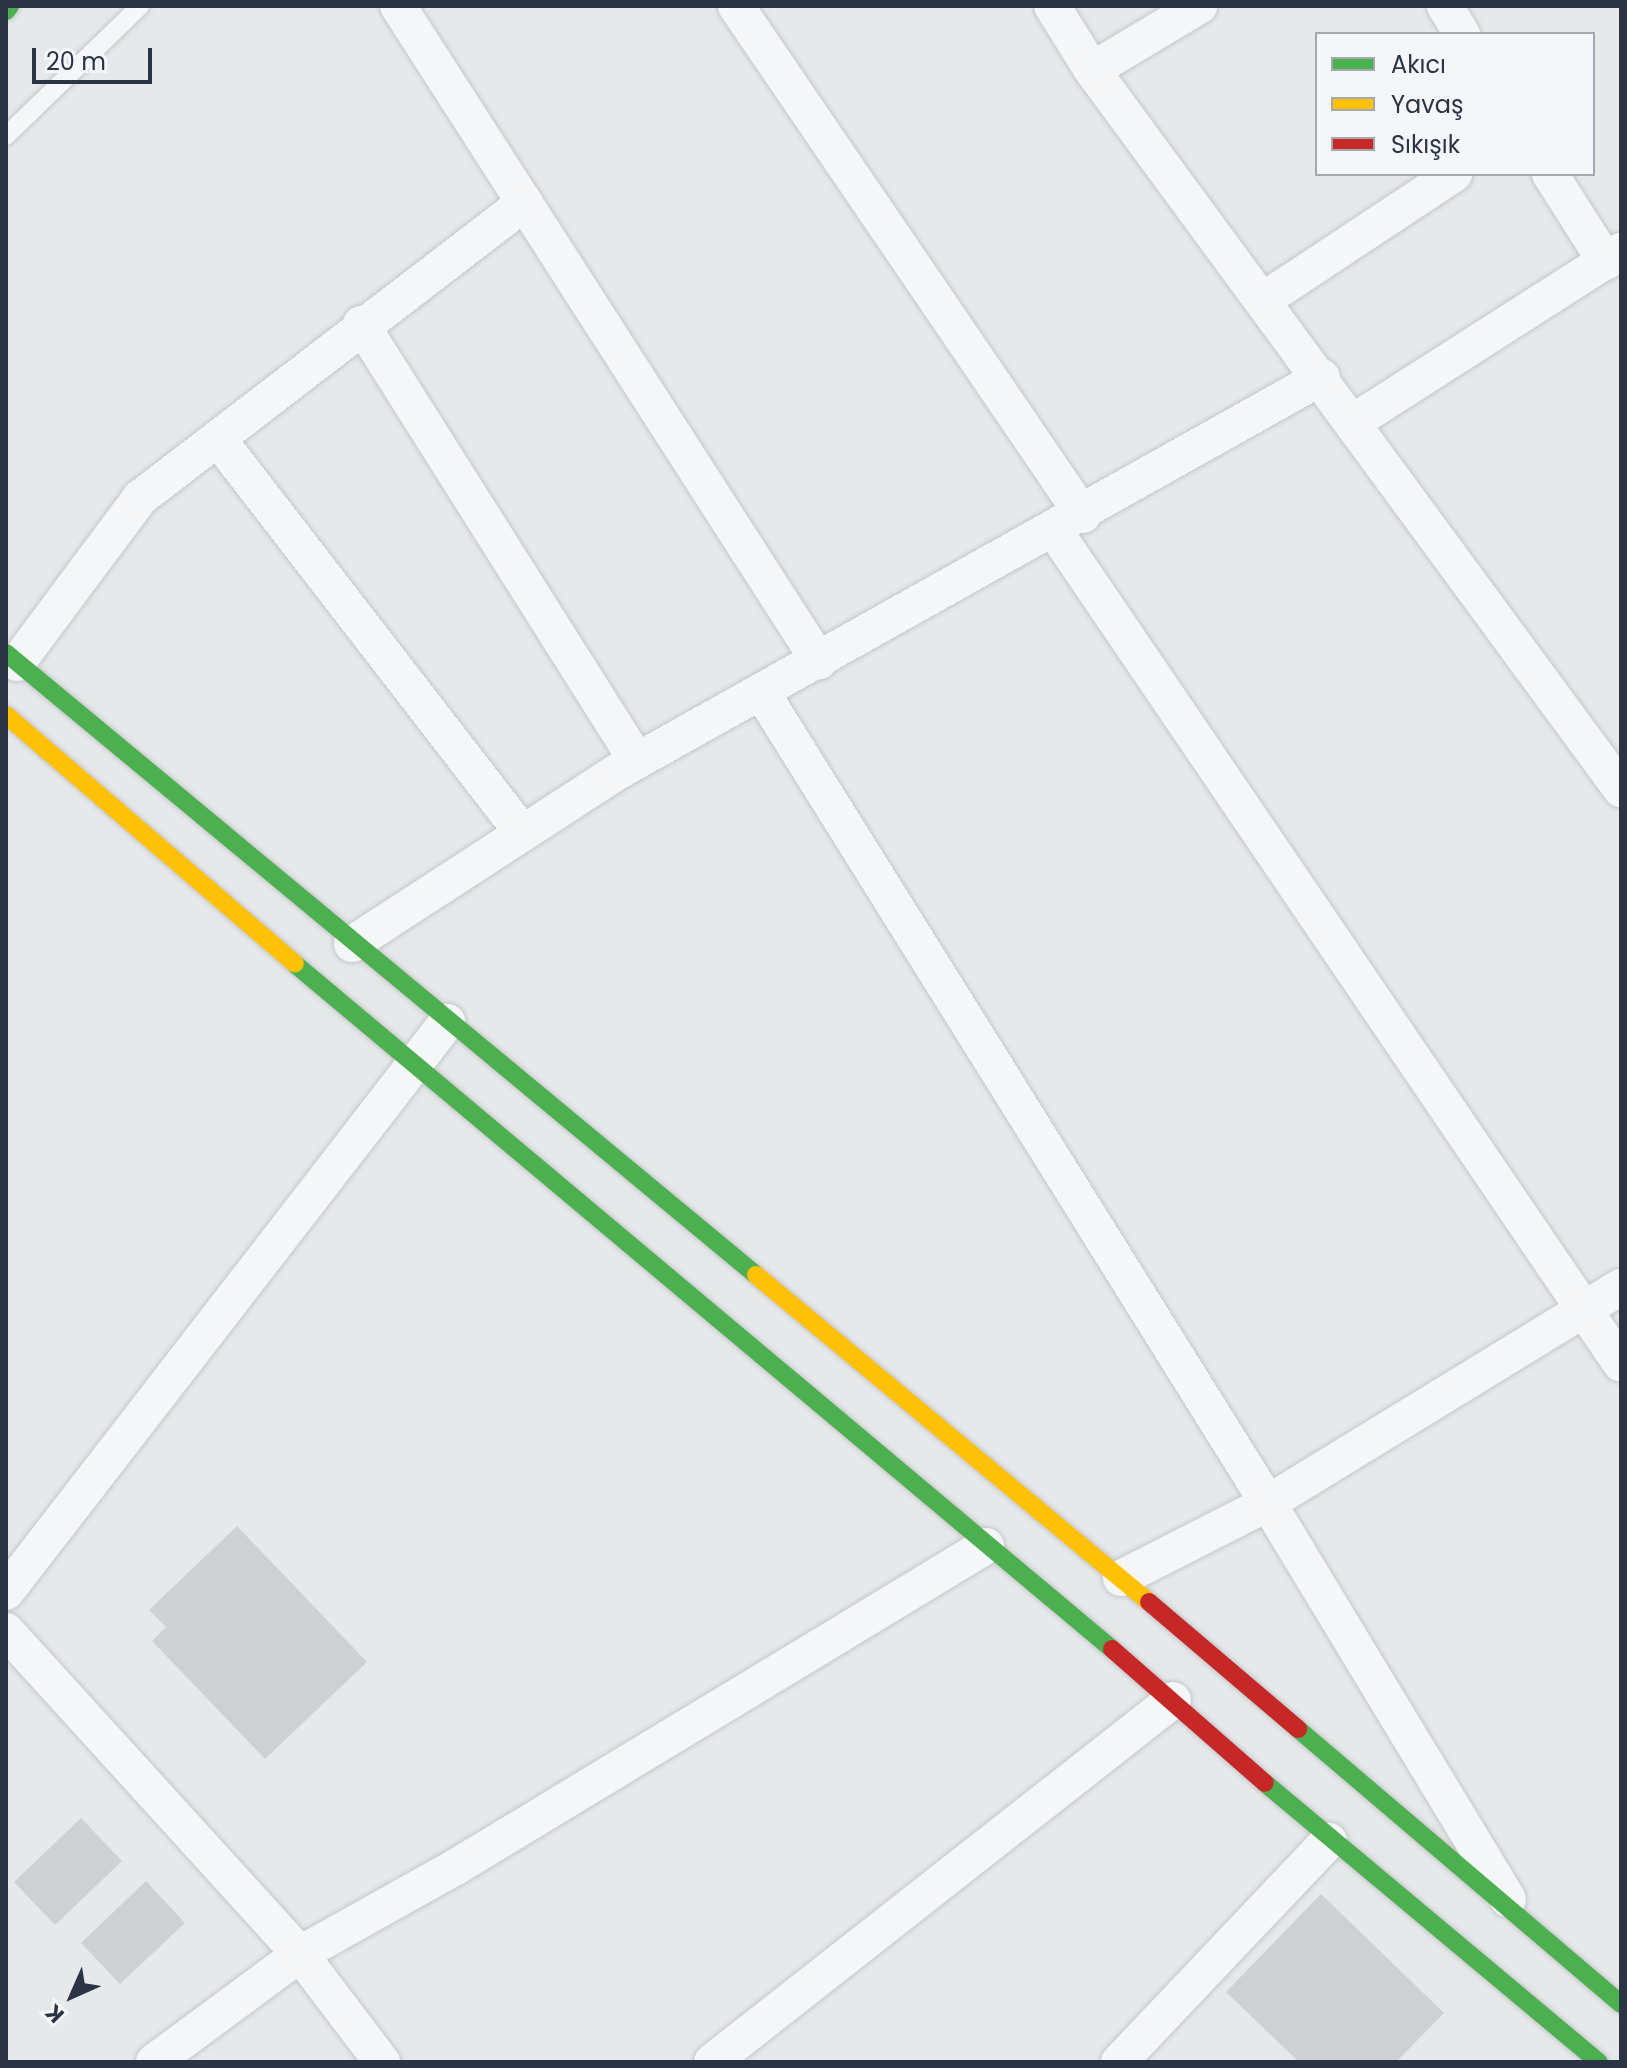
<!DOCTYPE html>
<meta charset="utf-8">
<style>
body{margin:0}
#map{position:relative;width:1627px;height:2068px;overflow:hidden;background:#e6e8ea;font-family:Poppins,sans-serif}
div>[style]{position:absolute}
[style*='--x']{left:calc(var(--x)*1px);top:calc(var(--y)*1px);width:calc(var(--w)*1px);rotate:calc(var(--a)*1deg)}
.building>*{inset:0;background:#ced0d3}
.roads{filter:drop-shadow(0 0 2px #c4c6c8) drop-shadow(0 0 2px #c4c6c8)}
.lane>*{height:18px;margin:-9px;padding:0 9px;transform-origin:9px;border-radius:9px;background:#f5f6f7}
.street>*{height:36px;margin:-18px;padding:0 18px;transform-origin:18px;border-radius:18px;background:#f5f6f7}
.fast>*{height:18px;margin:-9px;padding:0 9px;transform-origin:9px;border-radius:9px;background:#4caf50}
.slow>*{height:18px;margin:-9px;padding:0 9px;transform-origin:9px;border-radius:9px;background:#ffc107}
.jam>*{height:18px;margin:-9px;padding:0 9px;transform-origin:9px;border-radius:9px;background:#c62828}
span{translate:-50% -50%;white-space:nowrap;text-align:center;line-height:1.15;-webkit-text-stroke:8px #f4f6f9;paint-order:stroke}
.frame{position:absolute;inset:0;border:8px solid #2b3445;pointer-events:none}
.legend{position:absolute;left:1315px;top:32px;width:280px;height:144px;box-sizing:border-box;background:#f4f6f9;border:2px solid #a4a8b1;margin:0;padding:10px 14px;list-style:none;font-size:24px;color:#2b3445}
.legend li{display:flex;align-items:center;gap:16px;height:40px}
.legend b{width:40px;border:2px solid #a4a8b1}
.north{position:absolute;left:32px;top:1956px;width:80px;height:80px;-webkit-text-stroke:6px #f4f6f9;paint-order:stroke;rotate:225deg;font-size:22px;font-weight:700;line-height:32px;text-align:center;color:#2b3445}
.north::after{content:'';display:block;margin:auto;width:28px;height:36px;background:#2b3445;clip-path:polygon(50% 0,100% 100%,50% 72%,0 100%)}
.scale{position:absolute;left:32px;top:48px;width:120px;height:36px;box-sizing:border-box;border:4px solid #2b3445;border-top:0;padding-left:10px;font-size:24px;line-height:28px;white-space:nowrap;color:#2b3445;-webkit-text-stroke:6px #f4f6f9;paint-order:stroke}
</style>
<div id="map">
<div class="building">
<div style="clip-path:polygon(237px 1526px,367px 1662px,265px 1759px,152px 1641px,166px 1627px,149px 1610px)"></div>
<div style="clip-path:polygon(81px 1818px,122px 1861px,55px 1925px,14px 1882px)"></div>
<div style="clip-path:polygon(146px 1881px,185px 1923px,120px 1984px,81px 1943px)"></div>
<div style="clip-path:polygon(1321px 1894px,1444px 2013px,1396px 2062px,1299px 2062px,1226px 1992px)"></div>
</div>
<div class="roads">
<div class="lane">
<div style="--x:6;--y:136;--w:187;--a:-44.1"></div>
</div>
<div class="street">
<div style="--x:398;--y:6;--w:779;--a:57.27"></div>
<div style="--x:736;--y:6;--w:616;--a:55.72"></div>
<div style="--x:1052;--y:6;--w:75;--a:58"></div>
<div style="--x:1092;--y:70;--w:893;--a:53.66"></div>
<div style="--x:1445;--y:6;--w:33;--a:59"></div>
<div style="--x:1092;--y:70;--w:125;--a:-30.9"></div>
<div style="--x:1550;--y:174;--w:104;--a:57.5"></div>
<div style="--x:1265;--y:299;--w:227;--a:-33.5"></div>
<div style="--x:361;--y:324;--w:517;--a:57.72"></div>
<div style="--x:1355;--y:421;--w:316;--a:-32.6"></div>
<div style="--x:218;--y:439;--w:498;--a:52.3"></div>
<div style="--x:1054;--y:530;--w:1008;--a:55.79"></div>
<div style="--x:17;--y:663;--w:206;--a:-53.3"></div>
<div style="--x:140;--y:498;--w:485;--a:-37.5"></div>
<div style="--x:762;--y:693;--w:955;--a:58.01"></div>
<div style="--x:1268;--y:1503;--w:463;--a:58.8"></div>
<div style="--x:352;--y:944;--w:316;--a:-33"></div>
<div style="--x:617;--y:772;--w:808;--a:-29.26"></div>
<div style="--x:1121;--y:1578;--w:165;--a:-27"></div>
<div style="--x:1268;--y:1503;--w:414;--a:-31.5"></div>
<div style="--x:6;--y:1592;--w:721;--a:-52.27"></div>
<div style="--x:6;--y:1631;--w:437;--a:47.7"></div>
<div style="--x:300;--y:1954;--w:136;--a:52.8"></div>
<div style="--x:154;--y:2062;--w:182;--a:-36.5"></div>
<div style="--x:300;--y:1954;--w:176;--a:-29.2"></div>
<div style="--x:454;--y:1868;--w:622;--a:-31.18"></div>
<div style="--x:712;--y:2062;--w:586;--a:-38.14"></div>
<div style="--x:1119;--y:2062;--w:305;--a:-46.5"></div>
</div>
<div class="fast">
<div style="--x:6;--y:11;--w:6;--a:-51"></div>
<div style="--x:6;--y:653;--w:974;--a:39.67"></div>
<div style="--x:295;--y:964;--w:1066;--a:39.98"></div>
<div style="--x:1298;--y:1729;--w:424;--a:40.4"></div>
<div style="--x:1265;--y:1783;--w:435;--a:39.9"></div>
</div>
<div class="slow">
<div style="--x:6;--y:715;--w:381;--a:40.7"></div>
<div style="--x:756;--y:1275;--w:511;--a:39.76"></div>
</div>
<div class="jam">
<div style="--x:1149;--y:1602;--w:196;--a:40.4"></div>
<div style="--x:1112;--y:1649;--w:203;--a:41.2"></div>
</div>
</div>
<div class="frame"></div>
<ul class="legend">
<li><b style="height:10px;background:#4caf50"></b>Akıcı</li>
<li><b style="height:10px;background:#ffc107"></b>Yavaş</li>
<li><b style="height:10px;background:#c62828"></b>Sıkışık</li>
</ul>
<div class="north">K</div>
<div class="scale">20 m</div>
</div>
